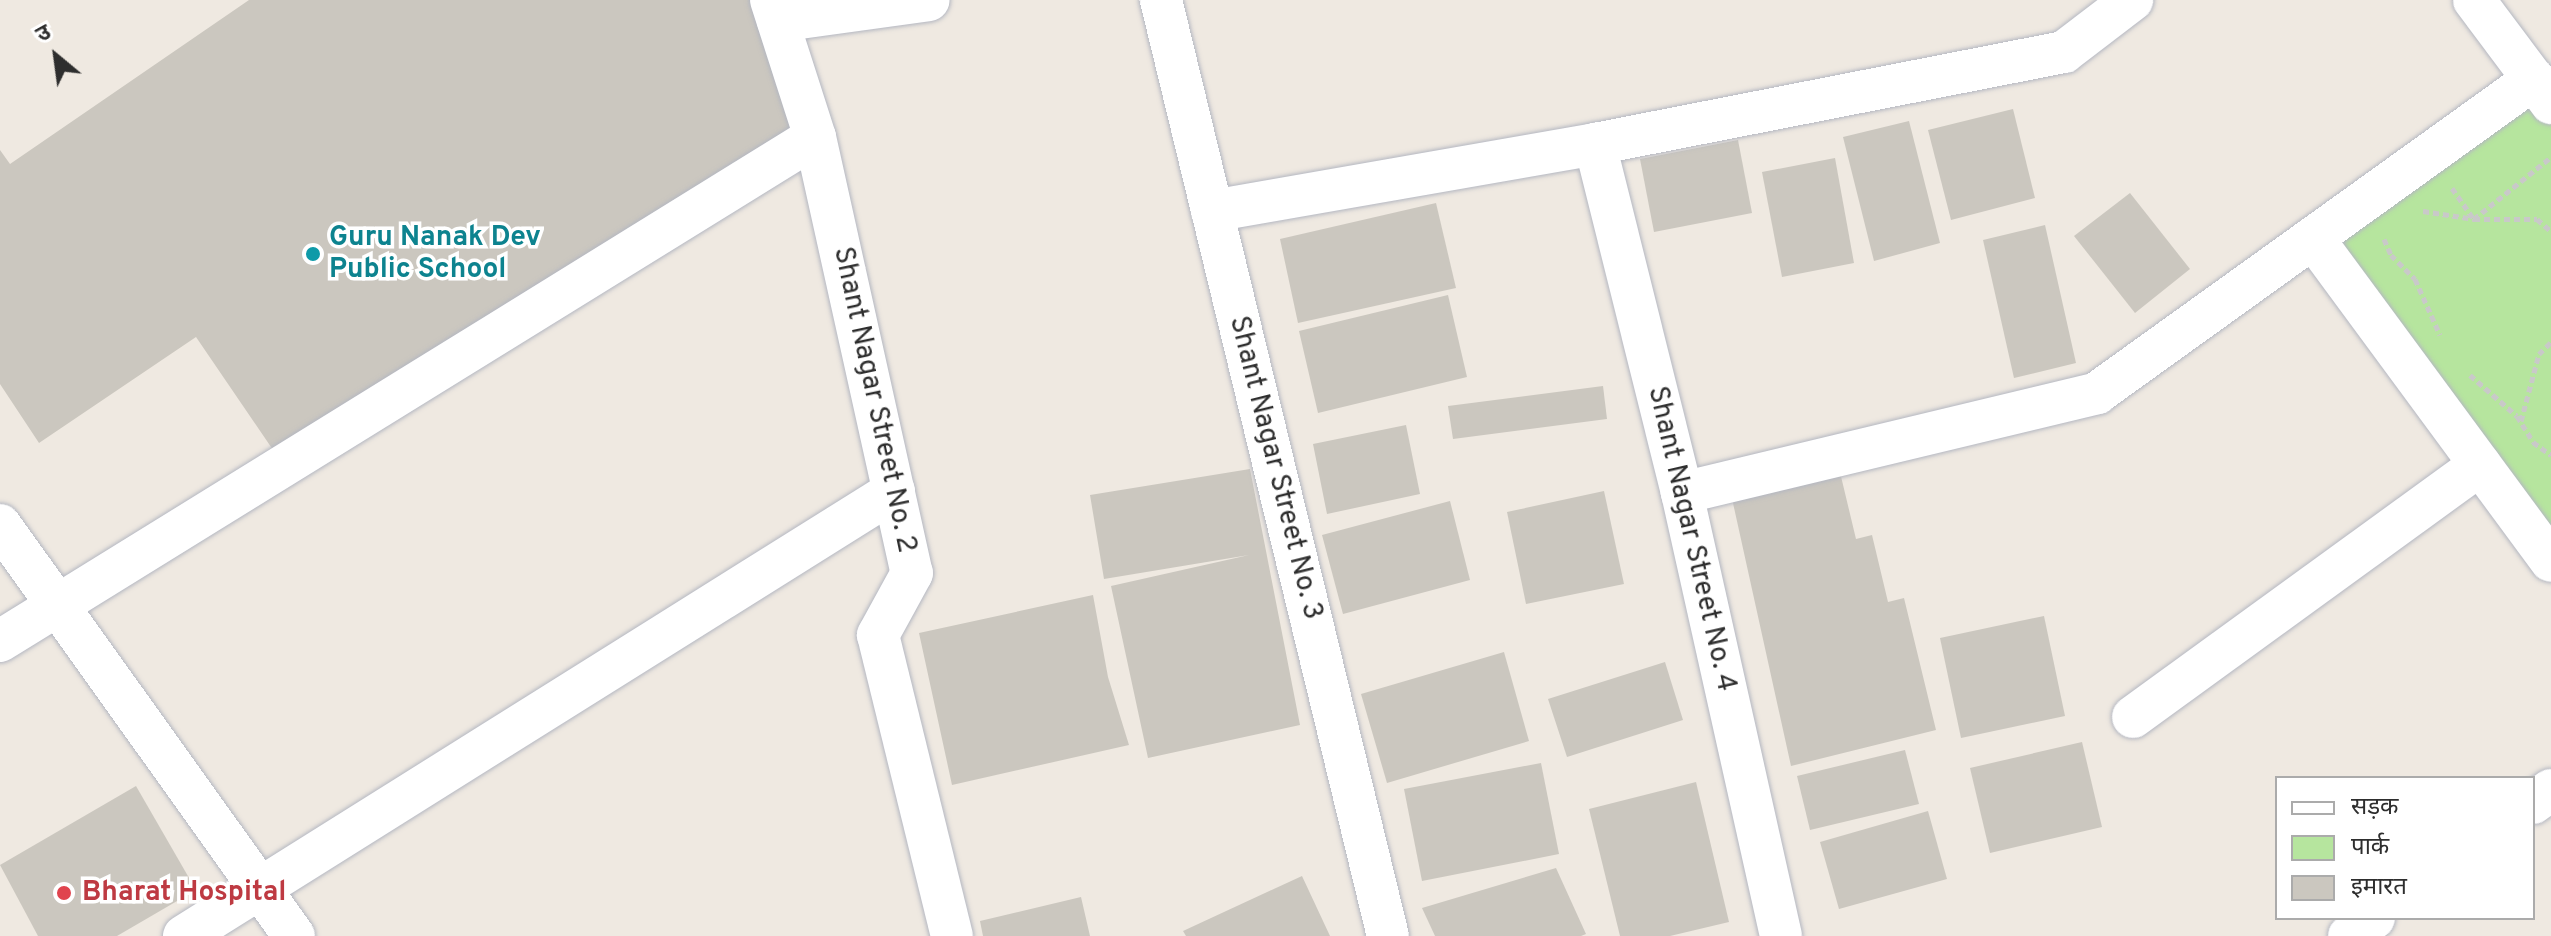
<!DOCTYPE html>
<meta charset="utf-8">
<style>
body{margin:0}
#map{position:relative;width:2551px;height:936px;overflow:hidden;background:#efe9e1;font-family:Overpass,"Noto Sans Devanagari",sans-serif}
div>[style]{position:absolute}
[style*='--x']{left:calc(var(--x)*1px);top:calc(var(--y)*1px);width:calc(var(--w)*1px);rotate:calc(var(--a)*1deg)}
.green>*{inset:0;background:#b6e59e}
.building>*{inset:0;background:#cbc7bf}
.path>*{height:5px;margin-top:-2.5px;transform-origin:0;background:repeating-linear-gradient(90deg,#c9c9c9 0 6px,transparent 0 10px)}
.roads{filter:drop-shadow(0 0 2px #b4b7c1) drop-shadow(0 0 2px #b4b7c1)}
.minor>*{height:42px;margin:-21px;padding:0 21px;transform-origin:21px;border-radius:21px;background:#fff}
.dots>*{width:22px;height:22px;translate:-50% -50%;box-sizing:border-box;border:4px solid #fff;border-radius:50%}
span{translate:-50% -50%;white-space:nowrap;text-align:center;line-height:1.15;-webkit-text-stroke:7px #fff;paint-order:stroke}
.culture-label{font-size:28px;color:#0d838f;font-weight:700}
.left{translate:0 -50%;text-align:left}
.street-label{font-size:28px;color:#2e2e2e}
.health-label{font-size:28px;color:#be3a42;font-weight:700}
.legend{position:absolute;left:2275px;top:776px;width:260px;height:144px;box-sizing:border-box;background:#fff;border:2px solid #ababab;margin:0;padding:10px 14px;list-style:none;font-size:24px;color:#2e2e2e}
.legend li{display:flex;align-items:center;gap:16px;height:40px}
.legend b{width:40px;border:2px solid #ababab}
.north{position:absolute;left:16px;top:16px;width:80px;height:80px;-webkit-text-stroke:6px #fff;paint-order:stroke;rotate:331deg;font-size:22px;font-weight:700;line-height:32px;text-align:center;color:#2e2e2e}
.north::after{content:'';display:block;margin:auto;width:28px;height:36px;background:#2e2e2e;clip-path:polygon(50% 0,100% 100%,50% 72%,0 100%)}
</style>
<div id="map">
<div class="green">
<div style="clip-path:polygon(2534px 79px,2551px 103px,2551px 561px,2313px 238px)"></div>
</div>
<div class="building">
<div style="clip-path:polygon(249px 0,756px 0,815px 137px,284px 466px,196px 337px,39px 443px,0 384px,0 150px,10px 164px)"></div>
<div style="clip-path:polygon(2013px 109px,2035px 198px,1951px 220px,1928px 130px)"></div>
<div style="clip-path:polygon(1909px 121px,1940px 243px,1874px 261px,1843px 137px)"></div>
<div style="clip-path:polygon(1738px 140px,1752px 213px,1654px 232px,1640px 159px)"></div>
<div style="clip-path:polygon(1835px 158px,1854px 263px,1782px 277px,1762px 172px)"></div>
<div style="clip-path:polygon(2130px 193px,2190px 269px,2135px 313px,2074px 236px)"></div>
<div style="clip-path:polygon(1436px 203px,1456px 288px,1298px 323px,1280px 239px)"></div>
<div style="clip-path:polygon(2045px 225px,2076px 363px,2014px 378px,1983px 240px)"></div>
<div style="clip-path:polygon(1448px 295px,1467px 377px,1318px 413px,1299px 331px)"></div>
<div style="clip-path:polygon(1603px 386px,1607px 419px,1453px 439px,1448px 406px)"></div>
<div style="clip-path:polygon(1406px 425px,1420px 494px,1327px 514px,1313px 444px)"></div>
<div style="clip-path:polygon(1839px 468px,1856px 539px,1872px 535px,1888px 602px,1904px 598px,1936px 730px,1791px 766px,1731px 494px)"></div>
<div style="clip-path:polygon(1250px 469px,1300px 725px,1148px 758px,1111px 586px,1249px 555px,1104px 579px,1090px 495px)"></div>
<div style="clip-path:polygon(1604px 491px,1624px 584px,1526px 604px,1507px 512px)"></div>
<div style="clip-path:polygon(1450px 501px,1470px 580px,1343px 614px,1322px 535px)"></div>
<div style="clip-path:polygon(1093px 595px,1108px 677px,1129px 745px,952px 785px,919px 633px)"></div>
<div style="clip-path:polygon(2044px 616px,2065px 716px,1961px 738px,1940px 638px)"></div>
<div style="clip-path:polygon(1504px 652px,1529px 741px,1387px 783px,1361px 694px)"></div>
<div style="clip-path:polygon(1665px 662px,1683px 720px,1567px 757px,1548px 699px)"></div>
<div style="clip-path:polygon(2082px 742px,2102px 827px,1990px 853px,1970px 768px)"></div>
<div style="clip-path:polygon(1905px 750px,1919px 804px,1810px 830px,1797px 776px)"></div>
<div style="clip-path:polygon(1541px 763px,1559px 854px,1422px 881px,1404px 789px)"></div>
<div style="clip-path:polygon(1696px 782px,1729px 922px,1670px 936px,1620px 936px,1589px 809px)"></div>
<div style="clip-path:polygon(136px 786px,196px 890px,117px 936px,38px 936px,0 865px)"></div>
<div style="clip-path:polygon(1928px 811px,1947px 879px,1839px 909px,1820px 842px)"></div>
<div style="clip-path:polygon(1556px 868px,1586px 934px,1581px 936px,1435px 936px,1422px 908px)"></div>
<div style="clip-path:polygon(1302px 876px,1330px 936px,1186px 936px,1183px 931px)"></div>
<div style="clip-path:polygon(1081px 897px,1090px 936px,983px 936px,980px 921px)"></div>
</div>
<div class="path">
<div style="--x:2452;--y:188;--w:38;--a:55"></div>
<div style="--x:2474;--y:219;--w:99;--a:-38.8"></div>
<div style="--x:2423;--y:211;--w:52;--a:8.9"></div>
<div style="--x:2474;--y:219;--w:63;--a:0"></div>
<div style="--x:2537;--y:219;--w:18;--a:41"></div>
<div style="--x:2384;--y:239;--w:17;--a:66"></div>
<div style="--x:2391;--y:255;--w:34;--a:45"></div>
<div style="--x:2415;--y:279;--w:61;--a:65.9"></div>
<div style="--x:2470;--y:375;--w:62;--a:41.1"></div>
<div style="--x:2517;--y:416;--w:31;--a:58"></div>
<div style="--x:2533;--y:442;--w:22;--a:36"></div>
<div style="--x:2521;--y:421;--w:69;--a:-75"></div>
<div style="--x:2539;--y:354;--w:17;--a:-45"></div>
</div>
<div class="roads">
<div class="minor">
<div style="--x:771;--y:0;--w:144;--a:72.2"></div>
<div style="--x:815;--y:137;--w:447;--a:77.5"></div>
<div style="--x:912;--y:573;--w:71;--a:118.7"></div>
<div style="--x:878;--y:635;--w:310;--a:76.2"></div>
<div style="--x:1161;--y:0;--w:963;--a:76.37"></div>
<div style="--x:2474;--y:0;--w:129;--a:53.2"></div>
<div style="--x:778;--y:21;--w:152;--a:-7.9"></div>
<div style="--x:1595;--y:144;--w:360;--a:76"></div>
<div style="--x:1682;--y:493;--w:454;--a:77.4"></div>
<div style="--x:1212;--y:211;--w:389;--a:-9.9"></div>
<div style="--x:1595;--y:144;--w:478;--a:-11.1"></div>
<div style="--x:2064;--y:52;--w:86;--a:-37.4"></div>
<div style="--x:2313;--y:238;--w:401;--a:53.6"></div>
<div style="--x:1682;--y:493;--w:427;--a:-13.5"></div>
<div style="--x:2097;--y:393;--w:538;--a:-35.7"></div>
<div style="--x:0;--y:525;--w:505;--a:54.42"></div>
<div style="--x:0;--y:641;--w:958;--a:-31.73"></div>
<div style="--x:2133;--y:717;--w:429;--a:-36"></div>
<div style="--x:2533;--y:803;--w:22;--a:-36"></div>
<div style="--x:184;--y:936;--w:838;--a:-32.08"></div>
<div style="--x:2349;--y:936;--w:31;--a:-36"></div>
</div>
</div>
<div class="dots">
<div style="left:313px;top:254px;background:#0f9aa8"></div>
<div style="left:64px;top:893px;background:#e0444e"></div>
</div>
<div class="culture-label">
<span class="left" style="left:329px;top:254px">Guru Nanak Dev<br>Public School</span>
</div>
<div class="street-label">
<span style="left:874px;top:400px;rotate:78deg">Shant Nagar Street No. 2</span>
<span style="left:1275px;top:468px;rotate:76deg">Shant Nagar Street No. 3</span>
<span style="left:1691px;top:539px;rotate:77deg">Shant Nagar Street No. 4</span>
</div>
<div class="health-label">
<span class="left" style="left:82px;top:893px">Bharat Hospital</span>
</div>
<ul class="legend">
<li><b style="height:10px;background:#fff"></b>सड़क</li>
<li><b style="height:22px;background:#b6e59e"></b>पार्क</li>
<li><b style="height:22px;background:#cbc7bf"></b>इमारत</li>
</ul>
<div class="north">उ</div>
</div>
